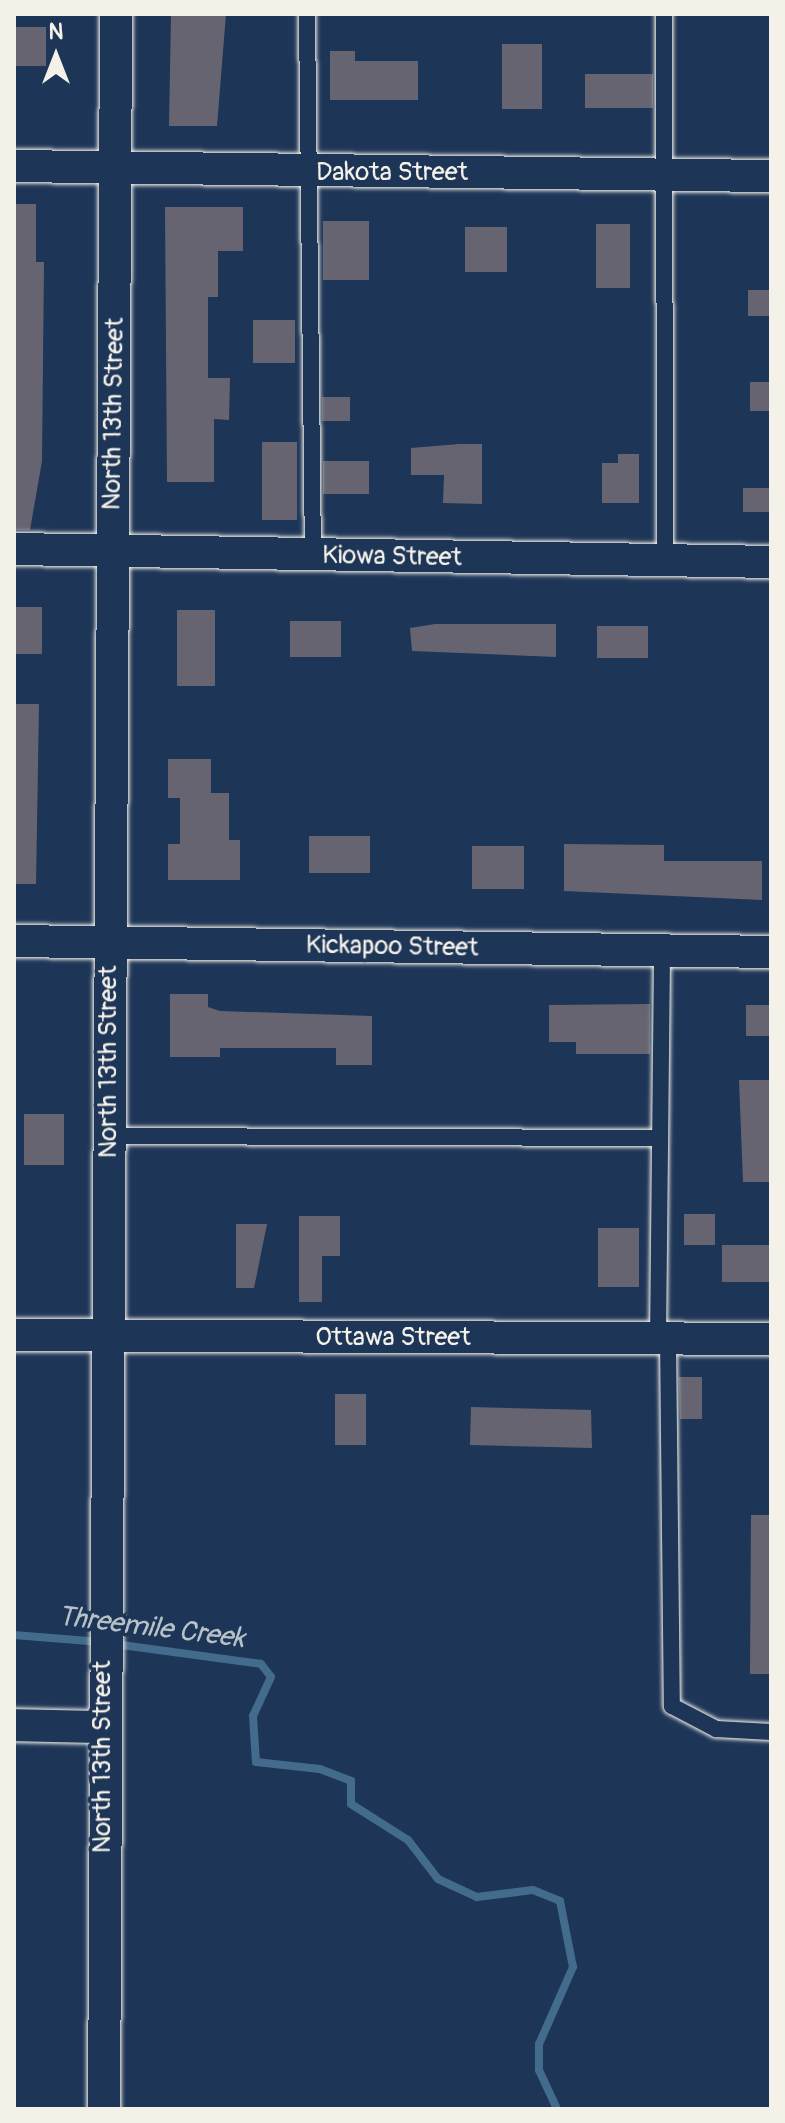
<!DOCTYPE html>
<style>
body{margin:0}
#map{position:relative;width:785px;height:2123px;overflow:hidden;background:#1d3557;font-family:Pangolin,sans-serif}
div>[style]{position:absolute}
[style*='--x']{left:calc(var(--x)*1px);top:calc(var(--y)*1px);width:calc(var(--w)*1px);rotate:calc(var(--a)*1deg)}
.stream>*{height:8px;margin:-4px;padding:0 4px;transform-origin:4px;border-radius:4px;background:#436b8b}
.building>*{inset:0;background:#676472}
.roads{filter:drop-shadow(0 0 2px #f4f1e8) drop-shadow(0 0 2px #f4f1e8)}
.service>*{height:16px;margin:-8px;padding:0 8px;transform-origin:8px;border-radius:8px;background:#1d3557}
.minor>*{height:32px;margin:-16px;padding:0 16px;transform-origin:16px;border-radius:16px;background:#1d3557}
span{translate:-50% -50%;white-space:nowrap;text-align:center;line-height:1.15;-webkit-text-stroke:7px #1d3557;paint-order:stroke}
.street-label{font-size:26px;color:#f4f1e8}
.water-label{font-size:28px;color:#b6c2c7;font-style:italic}
.frame{position:absolute;inset:0;border:16px solid #f4f1e8;pointer-events:none}
.north{position:absolute;left:16px;top:16px;width:80px;height:80px;-webkit-text-stroke:6px #1d3557;paint-order:stroke;rotate:0deg;font-size:22px;font-weight:700;line-height:32px;text-align:center;color:#f4f1e8}
.north::after{content:'';display:block;margin:auto;width:28px;height:36px;background:#f4f1e8;clip-path:polygon(50% 0,100% 100%,50% 72%,0 100%)}
</style>
<div id="map">
<div class="stream">
<div style="--x:14;--y:1635;--w:87;--a:4.6"></div>
<div style="--x:114;--y:1644;--w:148;--a:7.7"></div>
<div style="--x:261;--y:1664;--w:16;--a:52"></div>
<div style="--x:271;--y:1677;--w:43;--a:114.8"></div>
<div style="--x:253;--y:1716;--w:46;--a:86.3"></div>
<div style="--x:256;--y:1762;--w:64;--a:6.2"></div>
<div style="--x:320;--y:1769;--w:33;--a:21"></div>
<div style="--x:351;--y:1781;--w:23;--a:90"></div>
<div style="--x:351;--y:1804;--w:67;--a:32.3"></div>
<div style="--x:408;--y:1840;--w:49;--a:52.4"></div>
<div style="--x:438;--y:1879;--w:43;--a:24.8"></div>
<div style="--x:477;--y:1897;--w:56;--a:-7.1"></div>
<div style="--x:533;--y:1890;--w:29;--a:22"></div>
<div style="--x:560;--y:1901;--w:67;--a:78.9"></div>
<div style="--x:573;--y:1967;--w:84;--a:113.8"></div>
<div style="--x:539;--y:2044;--w:26;--a:90"></div>
<div style="--x:539;--y:2070;--w:43;--a:65.2"></div>
</div>
<div class="building">
<div style="clip-path:polygon(171px 14px,226px 14px,217px 126px,169px 126px)"></div>
<div style="clip-path:polygon(14px 27px,46px 27px,46px 66px,14px 66px)"></div>
<div style="clip-path:polygon(502px 44px,542px 44px,542px 109px,502px 109px)"></div>
<div style="clip-path:polygon(330px 51px,355px 51px,355px 61px,418px 61px,418px 100px,330px 100px)"></div>
<div style="clip-path:polygon(585px 74px,653px 74px,653px 108px,585px 108px)"></div>
<div style="clip-path:polygon(14px 204px,36px 204px,36px 262px,44px 262px,42px 461px,30px 530px,14px 530px)"></div>
<div style="clip-path:polygon(165px 207px,243px 207px,243px 251px,218px 251px,218px 297px,208px 297px,208px 378px,230px 378px,229px 420px,214px 419px,214px 482px,167px 482px)"></div>
<div style="clip-path:polygon(323px 221px,369px 221px,369px 280px,323px 280px)"></div>
<div style="clip-path:polygon(596px 224px,630px 224px,630px 288px,596px 288px)"></div>
<div style="clip-path:polygon(465px 227px,507px 227px,507px 272px,465px 272px)"></div>
<div style="clip-path:polygon(748px 290px,771px 290px,771px 316px,748px 316px)"></div>
<div style="clip-path:polygon(253px 320px,295px 320px,295px 363px,253px 363px)"></div>
<div style="clip-path:polygon(750px 382px,771px 382px,771px 411px,750px 411px)"></div>
<div style="clip-path:polygon(322px 397px,350px 397px,350px 421px,322px 421px)"></div>
<div style="clip-path:polygon(262px 442px,297px 442px,297px 520px,262px 520px)"></div>
<div style="clip-path:polygon(459px 444px,482px 444px,482px 504px,443px 503px,444px 475px,411px 475px,411px 448px)"></div>
<div style="clip-path:polygon(618px 454px,639px 454px,639px 503px,602px 503px,602px 463px,618px 463px)"></div>
<div style="clip-path:polygon(323px 461px,369px 461px,369px 494px,323px 494px)"></div>
<div style="clip-path:polygon(743px 488px,771px 488px,771px 512px,743px 512px)"></div>
<div style="clip-path:polygon(14px 607px,42px 607px,42px 654px,14px 654px)"></div>
<div style="clip-path:polygon(177px 610px,215px 610px,215px 686px,177px 686px)"></div>
<div style="clip-path:polygon(290px 621px,341px 621px,341px 657px,290px 657px)"></div>
<div style="clip-path:polygon(435px 624px,556px 624px,556px 657px,412px 651px,410px 628px)"></div>
<div style="clip-path:polygon(597px 626px,648px 626px,648px 658px,597px 658px)"></div>
<div style="clip-path:polygon(14px 704px,39px 704px,36px 884px,14px 884px)"></div>
<div style="clip-path:polygon(168px 759px,211px 759px,211px 793px,229px 793px,229px 840px,240px 840px,240px 880px,168px 880px,168px 844px,180px 844px,180px 798px,168px 798px)"></div>
<div style="clip-path:polygon(309px 836px,370px 836px,370px 873px,309px 873px)"></div>
<div style="clip-path:polygon(564px 844px,664px 845px,664px 861px,762px 861px,762px 900px,564px 891px)"></div>
<div style="clip-path:polygon(472px 846px,524px 846px,524px 889px,472px 889px)"></div>
<div style="clip-path:polygon(170px 994px,208px 994px,208px 1007px,220px 1011px,372px 1016px,372px 1065px,336px 1065px,336px 1048px,220px 1048px,220px 1057px,170px 1057px)"></div>
<div style="clip-path:polygon(650px 1004px,650px 1054px,576px 1054px,576px 1042px,549px 1042px,549px 1005px)"></div>
<div style="clip-path:polygon(746px 1005px,771px 1005px,771px 1036px,746px 1036px)"></div>
<div style="clip-path:polygon(739px 1080px,771px 1080px,771px 1182px,743px 1182px)"></div>
<div style="clip-path:polygon(24px 1114px,64px 1114px,64px 1165px,24px 1165px)"></div>
<div style="clip-path:polygon(684px 1214px,715px 1214px,715px 1245px,684px 1245px)"></div>
<div style="clip-path:polygon(299px 1216px,340px 1216px,340px 1256px,322px 1256px,322px 1302px,299px 1302px)"></div>
<div style="clip-path:polygon(236px 1224px,267px 1224px,254px 1288px,236px 1288px)"></div>
<div style="clip-path:polygon(598px 1228px,639px 1228px,639px 1287px,598px 1287px)"></div>
<div style="clip-path:polygon(722px 1245px,771px 1245px,771px 1282px,722px 1282px)"></div>
<div style="clip-path:polygon(679px 1377px,702px 1377px,702px 1419px,680px 1419px)"></div>
<div style="clip-path:polygon(335px 1394px,366px 1394px,366px 1445px,335px 1445px)"></div>
<div style="clip-path:polygon(471px 1407px,591px 1410px,592px 1448px,470px 1445px)"></div>
<div style="clip-path:polygon(751px 1515px,771px 1515px,771px 1674px,750px 1674px)"></div>
</div>
<div class="roads">
<div class="service">
<div style="--x:307;--y:14;--w:542;--a:89.37"></div>
<div style="--x:664;--y:14;--w:546;--a:89.9"></div>
<div style="--x:109;--y:1136;--w:551;--a:0.21"></div>
<div style="--x:658;--y:1339;--w:388;--a:-89.4"></div>
<div style="--x:668;--y:1339;--w:367;--a:89.4"></div>
<div style="--x:672;--y:1706;--w:50;--a:27.6"></div>
<div style="--x:716;--y:1729;--w:55;--a:3.1"></div>
</div>
<div class="minor">
<div style="--x:14;--y:166;--w:757;--a:0.76"></div>
<div style="--x:14;--y:549;--w:757;--a:0.98"></div>
<div style="--x:14;--y:941;--w:757;--a:0.83"></div>
<div style="--x:14;--y:1335;--w:757;--a:0.3"></div>
<div style="--x:14;--y:1725;--w:89;--a:1.3"></div>
<div style="--x:104;--y:2109;--w:2095;--a:-89.67"></div>
</div>
</div>
<div class="street-label">
<span style="left:392px;top:173px">Dakota Street</span>
<span style="left:114px;top:414px;rotate:-89deg">North 13th Street</span>
<span style="left:392px;top:557px;rotate:1deg">Kiowa Street</span>
<span style="left:392px;top:947px;rotate:1deg">Kickapoo Street</span>
<span style="left:109px;top:1062px;rotate:-90deg">North 13th Street</span>
<span style="left:393px;top:1338px">Ottawa Street</span>
<span style="left:103px;top:1757px;rotate:-90deg">North 13th Street</span>
</div>
<div class="water-label">
<span style="left:151px;top:1628px;rotate:7deg">Threemile Creek</span>
</div>
<div class="frame"></div>
<div class="north">N</div>
</div>
